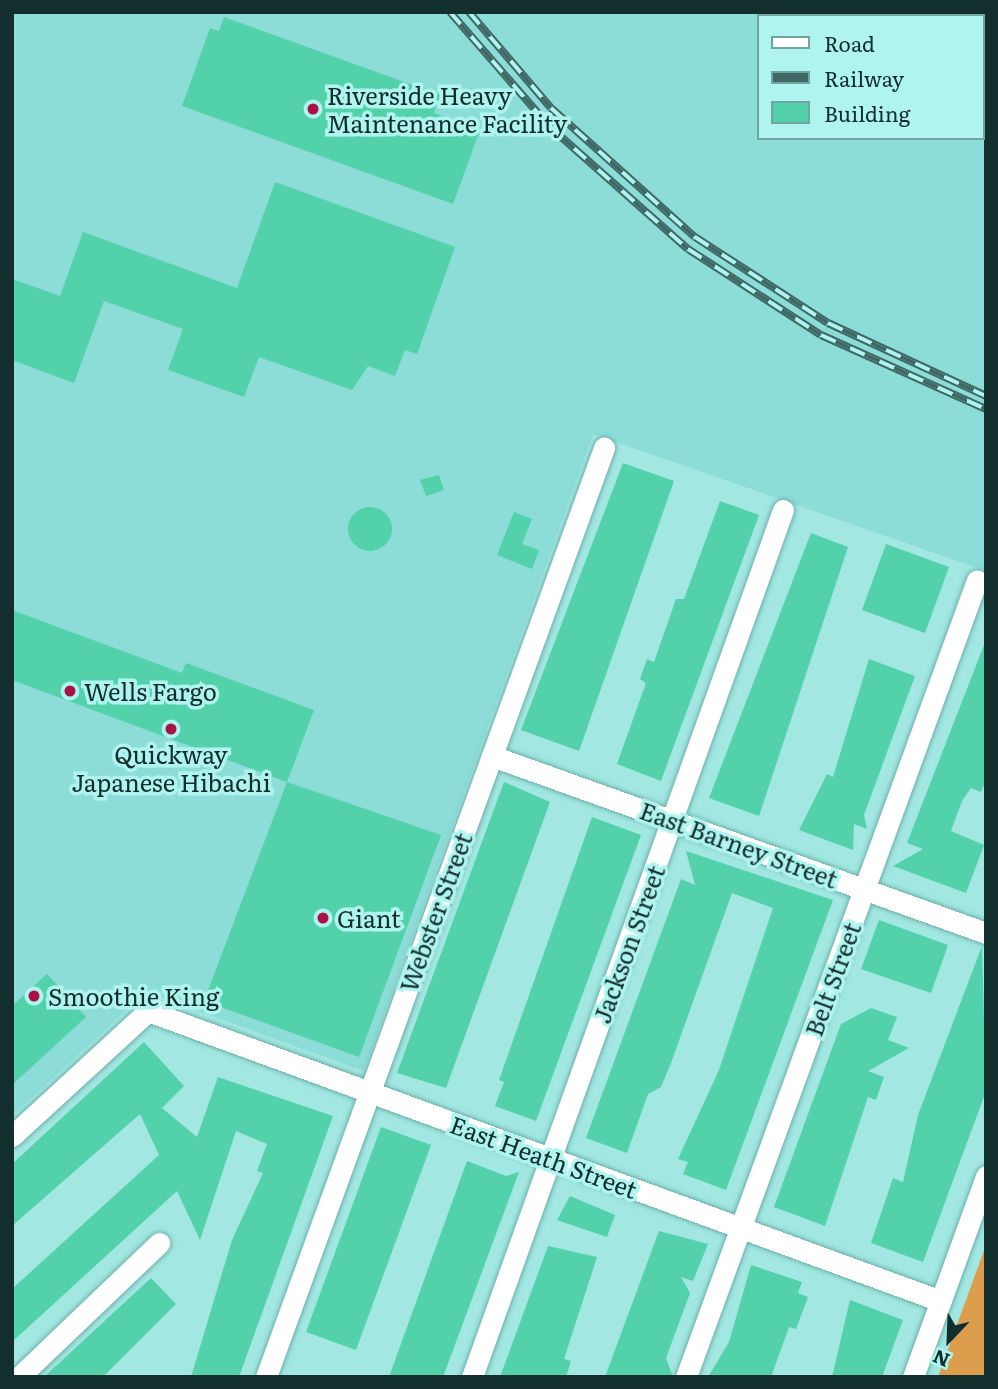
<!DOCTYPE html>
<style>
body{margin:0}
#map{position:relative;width:998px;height:1389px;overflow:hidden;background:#a2e7e1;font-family:Literata,serif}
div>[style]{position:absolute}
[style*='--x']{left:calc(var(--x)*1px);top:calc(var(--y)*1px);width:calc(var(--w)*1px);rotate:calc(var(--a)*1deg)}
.built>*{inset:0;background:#8cdcd7}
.green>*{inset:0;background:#dc9d4d}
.building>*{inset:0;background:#53d1ab}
.round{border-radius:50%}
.primary-tunnel>*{height:33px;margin-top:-16.5px;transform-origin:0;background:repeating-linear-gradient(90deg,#85c2bd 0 33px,transparent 0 50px)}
.roads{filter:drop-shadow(0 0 2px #6db0ac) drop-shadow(0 0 2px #6db0ac)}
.minor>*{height:21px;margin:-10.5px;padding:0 10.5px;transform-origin:10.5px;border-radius:10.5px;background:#fff}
.motorway>*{height:38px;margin:-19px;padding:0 19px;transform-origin:19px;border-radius:19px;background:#8cc73f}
.rail>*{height:8px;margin-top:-4px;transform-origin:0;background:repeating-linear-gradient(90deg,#aff4ef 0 16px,#406966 0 32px);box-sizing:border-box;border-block:2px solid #406966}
.dots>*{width:19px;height:19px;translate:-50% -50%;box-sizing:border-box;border:4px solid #aff4ef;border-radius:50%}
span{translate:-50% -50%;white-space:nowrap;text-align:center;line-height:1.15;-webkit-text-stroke:7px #aff4ef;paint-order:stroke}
.poi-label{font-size:24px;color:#132f2d}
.left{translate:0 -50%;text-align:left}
.street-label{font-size:24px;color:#132f2d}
.frame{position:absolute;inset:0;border:14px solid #132f2d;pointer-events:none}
.legend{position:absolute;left:757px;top:14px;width:228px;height:126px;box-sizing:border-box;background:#aff4ef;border:2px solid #71a5a1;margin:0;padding:9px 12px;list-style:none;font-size:21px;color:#132f2d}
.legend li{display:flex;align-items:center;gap:14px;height:35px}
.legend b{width:35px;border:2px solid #71a5a1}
.north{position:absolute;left:914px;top:1305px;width:70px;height:70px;-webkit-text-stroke:5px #aff4ef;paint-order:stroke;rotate:203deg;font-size:19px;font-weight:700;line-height:28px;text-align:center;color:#132f2d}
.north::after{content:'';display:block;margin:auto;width:24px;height:32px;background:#132f2d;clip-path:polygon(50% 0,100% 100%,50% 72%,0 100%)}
</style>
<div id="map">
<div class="built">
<div style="clip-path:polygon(12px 12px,867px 12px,872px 16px,758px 16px,758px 138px,982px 138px,986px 84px,986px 571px,593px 434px,364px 1071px,146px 992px,12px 1116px)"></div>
</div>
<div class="green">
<div style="clip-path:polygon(986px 1245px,986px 1377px,938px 1377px)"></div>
</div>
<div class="building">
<div style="clip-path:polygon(224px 17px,440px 95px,434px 113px,480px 130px,453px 204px,182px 106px,210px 28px,219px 31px)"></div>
<div style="clip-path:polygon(275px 182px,455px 247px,417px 354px,405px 350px,395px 376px,368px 366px,352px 390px,259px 357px,244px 397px,168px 370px,183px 329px,104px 301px,74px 383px,12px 360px,12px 279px,60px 296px,83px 232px,237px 288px)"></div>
<div style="clip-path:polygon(623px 463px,674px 481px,579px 751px,521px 730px)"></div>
<div style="clip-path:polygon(439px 475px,444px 490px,426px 496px,420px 480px)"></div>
<div style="clip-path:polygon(720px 501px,759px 515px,661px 781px,617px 764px,646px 683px,640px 679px,647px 659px,654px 662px,676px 599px,684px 599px)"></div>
<div class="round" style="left:348px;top:507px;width:44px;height:44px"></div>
<div style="clip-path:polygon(514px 512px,532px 519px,522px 544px,539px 550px,532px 569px,497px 555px)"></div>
<div style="clip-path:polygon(811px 533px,848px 547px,759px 816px,709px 798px)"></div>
<div style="clip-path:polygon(886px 544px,949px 567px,925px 633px,862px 610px)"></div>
<div style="clip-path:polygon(12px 610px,182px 673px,186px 663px,314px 710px,287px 782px,12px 680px)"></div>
<div style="clip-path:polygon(984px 645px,986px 780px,981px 792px,971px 788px,962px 801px,951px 831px,984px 845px,966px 893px,893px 866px,923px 849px,907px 843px)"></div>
<div style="clip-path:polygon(869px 659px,915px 676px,864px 815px,867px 829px,854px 824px,853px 850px,799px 830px,827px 774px,833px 777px)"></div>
<div style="clip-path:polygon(287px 782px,441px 835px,359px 1057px,204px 1001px)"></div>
<div style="clip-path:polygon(504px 782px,550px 802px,446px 1088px,397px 1073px)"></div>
<div style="clip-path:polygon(592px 817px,641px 835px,536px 1121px,495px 1106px,504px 1082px,499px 1080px)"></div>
<div style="clip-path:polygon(686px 851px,833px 900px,726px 1190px,683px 1174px,688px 1162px,678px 1159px,719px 1070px,773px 908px,732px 893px,671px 1063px,661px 1087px,648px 1094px,627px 1153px,586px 1138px,681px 879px,695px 885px)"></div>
<div style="clip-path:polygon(879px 920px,948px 945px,931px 993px,861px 969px)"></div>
<div style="clip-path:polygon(982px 946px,986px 1091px,923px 1262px,871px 1243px,893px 1178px,903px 1182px,918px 1115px)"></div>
<div style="clip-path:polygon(47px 974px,86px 1017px,12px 1085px,12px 1006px)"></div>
<div style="clip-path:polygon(871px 1008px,897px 1017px,888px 1040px,909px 1048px,868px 1071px,884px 1077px,876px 1100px,868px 1097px,825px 1226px,774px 1207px,841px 1024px)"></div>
<div style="clip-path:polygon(144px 1042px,184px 1086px,162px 1108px,197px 1137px,218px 1077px,333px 1116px,239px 1377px,191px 1377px,232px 1240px,263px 1173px,257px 1171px,267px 1144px,236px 1131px,200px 1240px,177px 1191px,12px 1342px,12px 1289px,159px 1155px,140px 1114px,12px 1226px,12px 1164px)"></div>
<div style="clip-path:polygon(381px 1127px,431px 1145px,356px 1350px,306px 1332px)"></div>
<div style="clip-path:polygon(467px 1161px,506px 1176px,519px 1172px,443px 1377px,389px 1377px)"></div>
<div style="clip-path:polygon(570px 1196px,615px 1215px,607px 1237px,557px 1220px)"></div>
<div style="clip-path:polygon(659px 1231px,708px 1244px,693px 1281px,681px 1277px,690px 1293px,666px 1358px,673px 1377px,605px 1377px)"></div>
<div style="clip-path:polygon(548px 1246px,597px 1257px,564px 1359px,571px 1361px,566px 1377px,500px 1377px)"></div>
<div style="clip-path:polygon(751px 1265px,802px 1282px,798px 1293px,808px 1297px,796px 1329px,789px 1327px,771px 1377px,708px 1377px,729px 1342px)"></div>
<div style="clip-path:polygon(151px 1278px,176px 1304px,103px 1377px,44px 1377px)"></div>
<div style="clip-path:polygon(850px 1300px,903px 1320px,882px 1377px,832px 1377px)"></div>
</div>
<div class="primary-tunnel">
<div style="--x:947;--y:12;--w:9;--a:27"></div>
</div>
<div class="roads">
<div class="minor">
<div style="--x:492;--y:756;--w:525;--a:19.71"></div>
<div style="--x:12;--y:1136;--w:185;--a:-42.6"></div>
<div style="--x:148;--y:1011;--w:844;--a:20.09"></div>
<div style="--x:19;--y:1377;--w:194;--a:-43.7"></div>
<div style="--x:266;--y:1377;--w:989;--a:-70.01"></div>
<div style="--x:472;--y:1377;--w:921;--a:-70.27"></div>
<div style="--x:686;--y:1377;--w:848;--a:-69.94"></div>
<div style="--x:913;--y:1377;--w:214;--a:-70"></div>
</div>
<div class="motorway">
<div style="--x:905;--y:12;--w:7;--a:34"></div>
<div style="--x:974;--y:12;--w:9;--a:27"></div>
<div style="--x:982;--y:62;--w:4;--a:27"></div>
</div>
</div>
<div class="rail">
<div style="--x:450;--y:12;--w:152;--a:49"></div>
<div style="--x:550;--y:127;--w:184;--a:41.5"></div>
<div style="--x:688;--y:249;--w:158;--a:32.9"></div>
<div style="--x:821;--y:335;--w:181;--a:24.2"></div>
<div style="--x:469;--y:12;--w:126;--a:49.5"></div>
<div style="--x:551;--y:108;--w:193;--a:41.9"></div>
<div style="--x:695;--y:237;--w:158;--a:32.9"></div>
<div style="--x:828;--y:323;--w:174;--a:24.8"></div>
</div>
<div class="dots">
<div style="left:313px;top:109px;background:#a81244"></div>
<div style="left:70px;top:691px;background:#a81244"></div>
<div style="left:171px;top:729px;background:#a81244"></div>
<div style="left:323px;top:918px;background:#a81244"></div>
<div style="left:34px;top:996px;background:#a81244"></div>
</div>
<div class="poi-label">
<span class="left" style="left:327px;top:109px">Riverside Heavy<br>Maintenance Facility</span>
<span class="left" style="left:84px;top:691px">Wells Fargo</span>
<span style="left:171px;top:768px">Quickway<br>Japanese Hibachi</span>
<span class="left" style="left:337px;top:918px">Giant</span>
<span class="left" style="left:48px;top:996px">Smoothie King</span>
</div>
<div class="street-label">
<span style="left:739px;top:844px;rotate:20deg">East Barney Street</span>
<span style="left:435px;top:912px;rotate:-70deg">Webster Street</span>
<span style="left:628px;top:944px;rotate:-70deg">Jackson Street</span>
<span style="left:832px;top:979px;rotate:-70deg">Belt Street</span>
<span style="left:544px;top:1156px;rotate:20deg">East Heath Street</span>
</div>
<div class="frame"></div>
<ul class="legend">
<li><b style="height:9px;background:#fff"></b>Road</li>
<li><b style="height:9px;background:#406966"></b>Railway</li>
<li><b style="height:19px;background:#53d1ab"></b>Building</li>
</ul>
<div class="north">N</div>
</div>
